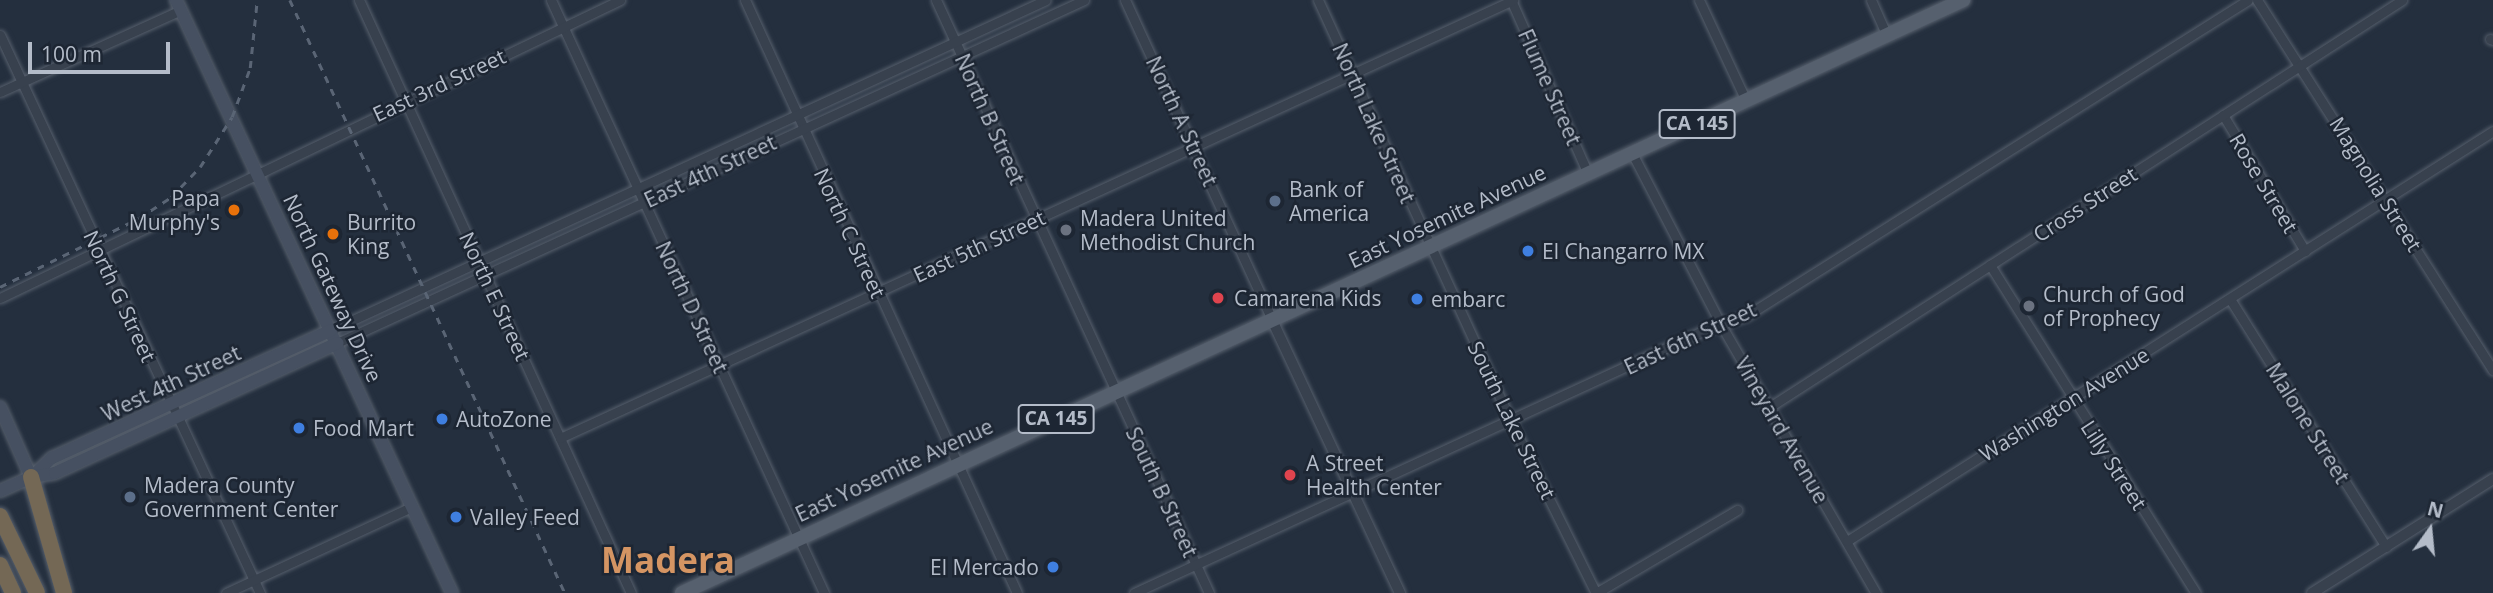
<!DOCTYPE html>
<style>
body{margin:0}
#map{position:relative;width:2493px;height:593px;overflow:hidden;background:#242f3e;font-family:"Open Sans",sans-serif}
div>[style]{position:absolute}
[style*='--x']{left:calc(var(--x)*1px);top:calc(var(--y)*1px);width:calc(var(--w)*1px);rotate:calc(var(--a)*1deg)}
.roads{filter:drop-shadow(0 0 2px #565f6c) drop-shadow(0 0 2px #565f6c)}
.minor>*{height:9px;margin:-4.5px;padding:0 4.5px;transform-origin:4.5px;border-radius:4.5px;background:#38414e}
.tertiary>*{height:10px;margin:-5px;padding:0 5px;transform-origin:5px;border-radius:5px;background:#38414e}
.secondary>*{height:12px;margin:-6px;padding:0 6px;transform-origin:6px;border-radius:6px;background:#465061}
.primary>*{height:14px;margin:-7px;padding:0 7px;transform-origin:7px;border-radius:7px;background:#56606e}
.motorway>*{height:16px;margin:-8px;padding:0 8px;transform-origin:8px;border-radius:8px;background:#746855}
.rail>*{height:2.5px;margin-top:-1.25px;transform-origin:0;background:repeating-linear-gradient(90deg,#5a6575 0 7px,transparent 0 14px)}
.dots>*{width:19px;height:19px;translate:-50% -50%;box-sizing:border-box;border:4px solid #1d2633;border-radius:50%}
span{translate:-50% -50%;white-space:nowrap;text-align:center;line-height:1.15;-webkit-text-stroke:5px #1d2633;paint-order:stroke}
.shield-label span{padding:2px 5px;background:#1d2633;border:2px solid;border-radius:5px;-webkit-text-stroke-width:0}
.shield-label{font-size:19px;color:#b4bcc9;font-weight:700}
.street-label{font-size:21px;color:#b4bcc9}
.poi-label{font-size:21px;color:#b4bcc9}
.left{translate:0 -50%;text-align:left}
.right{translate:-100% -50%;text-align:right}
.town-label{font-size:35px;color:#d59563;font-weight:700}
.north{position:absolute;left:2395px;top:495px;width:70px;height:70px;-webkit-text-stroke:5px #1d2633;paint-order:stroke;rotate:15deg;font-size:19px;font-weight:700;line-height:28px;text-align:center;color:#b4bcc9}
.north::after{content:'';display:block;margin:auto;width:24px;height:32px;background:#b4bcc9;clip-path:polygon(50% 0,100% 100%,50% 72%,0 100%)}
.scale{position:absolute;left:28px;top:42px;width:142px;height:32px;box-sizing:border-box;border:4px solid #b4bcc9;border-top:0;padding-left:9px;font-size:21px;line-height:24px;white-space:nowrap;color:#b4bcc9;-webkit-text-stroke:5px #1d2633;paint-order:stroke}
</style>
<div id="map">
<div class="roads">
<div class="minor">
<div style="--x:359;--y:0;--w:652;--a:65.36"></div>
<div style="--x:551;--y:0;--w:653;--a:65.28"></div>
<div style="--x:745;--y:0;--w:652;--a:65.36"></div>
<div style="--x:936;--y:0;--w:653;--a:65.28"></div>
<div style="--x:1125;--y:0;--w:352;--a:65.3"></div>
<div style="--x:1318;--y:0;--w:462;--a:65.4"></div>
<div style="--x:1510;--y:420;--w:193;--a:63.6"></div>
<div style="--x:1511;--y:0;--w:190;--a:66.1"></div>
<div style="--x:1699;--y:0;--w:111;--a:65"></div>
<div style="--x:1871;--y:0;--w:39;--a:66"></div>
<div style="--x:2257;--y:0;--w:439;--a:57.5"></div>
<div style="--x:0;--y:35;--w:616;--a:65.02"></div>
<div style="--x:2490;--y:39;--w:3;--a:18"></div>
<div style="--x:0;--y:92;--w:199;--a:-24.4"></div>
<div style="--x:2223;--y:115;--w:159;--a:58.9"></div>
<div style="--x:1632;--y:153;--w:194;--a:62.6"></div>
<div style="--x:1721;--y:325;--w:310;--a:60"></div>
<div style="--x:1990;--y:265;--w:387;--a:57.9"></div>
<div style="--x:0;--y:298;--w:688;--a:-25.67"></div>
<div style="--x:2230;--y:299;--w:293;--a:57.8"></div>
<div style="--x:331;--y:330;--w:787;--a:-24.78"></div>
<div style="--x:337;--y:343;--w:822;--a:-24.66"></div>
<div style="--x:1768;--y:408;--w:754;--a:-32.76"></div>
<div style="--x:560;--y:438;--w:1049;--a:-24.68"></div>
<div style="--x:1847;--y:541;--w:765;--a:-32.4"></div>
<div style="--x:226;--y:593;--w:204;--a:-24.9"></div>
<div style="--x:1134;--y:593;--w:633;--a:-24.74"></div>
<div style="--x:1709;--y:328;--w:39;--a:-18"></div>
<div style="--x:1746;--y:316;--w:593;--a:-32.19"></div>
<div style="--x:1596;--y:593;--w:164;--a:-30.5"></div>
</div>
<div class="tertiary">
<div style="--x:1272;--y:320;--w:302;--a:64.9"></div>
<div style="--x:2312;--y:593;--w:214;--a:-32.2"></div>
</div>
<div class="secondary">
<div style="--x:176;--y:0;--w:654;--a:65.04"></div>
<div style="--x:0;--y:407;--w:77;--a:66.1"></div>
<div style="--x:32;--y:477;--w:28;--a:-44"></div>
<div style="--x:52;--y:458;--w:307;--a:-24.6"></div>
<div style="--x:0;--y:491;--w:34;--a:-24"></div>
<div style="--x:31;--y:477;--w:24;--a:-9"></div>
<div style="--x:55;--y:473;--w:311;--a:-24.7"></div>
</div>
<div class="primary">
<div style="--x:682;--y:593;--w:1412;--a:-24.84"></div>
</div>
<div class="motorway">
<div style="--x:31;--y:477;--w:121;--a:74.1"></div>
<div style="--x:0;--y:516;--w:85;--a:64.3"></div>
<div style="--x:0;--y:565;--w:31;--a:65"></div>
</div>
</div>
<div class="rail">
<div style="--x:290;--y:0;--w:654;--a:65.12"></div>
<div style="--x:0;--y:287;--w:155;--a:-26.4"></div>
<div style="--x:139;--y:218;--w:38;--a:-33"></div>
<div style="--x:171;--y:197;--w:42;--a:-46"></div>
<div style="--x:200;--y:167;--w:59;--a:-57.4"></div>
<div style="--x:232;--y:117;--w:52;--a:-69.8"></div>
<div style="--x:250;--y:68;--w:68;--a:-84.1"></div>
</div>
<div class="dots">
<div style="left:1275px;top:201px;background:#5c6f8a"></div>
<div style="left:234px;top:210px;background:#e8710a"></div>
<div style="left:1066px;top:230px;background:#6b7280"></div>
<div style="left:333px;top:234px;background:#e8710a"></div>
<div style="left:1528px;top:251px;background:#3f7fe0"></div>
<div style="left:1218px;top:298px;background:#e0444e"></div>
<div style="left:1417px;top:299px;background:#3f7fe0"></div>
<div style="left:2029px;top:306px;background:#6b7280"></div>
<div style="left:442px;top:419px;background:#3f7fe0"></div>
<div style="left:299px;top:428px;background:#3f7fe0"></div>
<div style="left:1290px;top:475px;background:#e0444e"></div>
<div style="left:130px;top:497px;background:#5c6f8a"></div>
<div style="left:456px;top:517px;background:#3f7fe0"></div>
<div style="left:1053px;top:567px;background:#3f7fe0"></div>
</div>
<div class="shield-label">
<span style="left:1697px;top:124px">CA 145</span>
<span style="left:1056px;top:419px">CA 145</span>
</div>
<div class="street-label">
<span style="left:439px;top:85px;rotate:-25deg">East 3rd Street</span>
<span style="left:1550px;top:87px;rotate:66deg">Flume Street</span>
<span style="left:990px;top:119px;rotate:66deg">North B Street</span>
<span style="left:1182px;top:121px;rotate:65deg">North A Street</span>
<span style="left:1374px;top:123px;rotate:66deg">North Lake Street</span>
<span style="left:710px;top:171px;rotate:-25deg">East 4th Street</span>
<span style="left:2264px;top:183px;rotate:59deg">Rose Street</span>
<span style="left:2376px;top:184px;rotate:58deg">Magnolia Street</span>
<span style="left:2085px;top:204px;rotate:-33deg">Cross Street</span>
<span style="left:1447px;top:216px;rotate:-25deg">East Yosemite Avenue</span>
<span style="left:850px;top:233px;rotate:65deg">North C Street</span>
<span style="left:979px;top:246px;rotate:-25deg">East 5th Street</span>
<span style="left:333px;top:288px;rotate:65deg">North Gateway Drive</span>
<span style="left:120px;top:296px;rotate:65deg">North G Street</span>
<span style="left:495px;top:296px;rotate:65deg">North E Street</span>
<span style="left:692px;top:307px;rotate:65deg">North D Street</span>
<span style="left:1690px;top:338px;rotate:-25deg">East 6th Street</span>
<span style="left:171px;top:383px;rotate:-25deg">West 4th Street</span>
<span style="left:2064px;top:404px;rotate:-32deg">Washington Avenue</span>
<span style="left:1512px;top:420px;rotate:64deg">South Lake Street</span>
<span style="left:2308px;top:423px;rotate:58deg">Malone Street</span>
<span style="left:1782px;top:430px;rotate:60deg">Vineyard Avenue</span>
<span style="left:2114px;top:465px;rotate:57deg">Lilly Street</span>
<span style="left:894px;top:470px;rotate:-25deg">East Yosemite Avenue</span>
<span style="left:1162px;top:492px;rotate:65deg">South B Street</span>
</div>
<div class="poi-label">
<span class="left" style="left:1289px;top:201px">Bank of<br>America</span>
<span class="right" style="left:220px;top:210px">Papa<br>Murphy's</span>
<span class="left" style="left:1080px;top:230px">Madera United<br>Methodist Church</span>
<span class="left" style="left:347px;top:234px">Burrito<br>King</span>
<span class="left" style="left:1542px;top:251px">El Changarro MX</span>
<span class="left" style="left:2043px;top:306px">Church of God<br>of Prophecy</span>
<span class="left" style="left:1234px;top:298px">Camarena Kids</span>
<span class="left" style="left:1431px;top:299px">embarc</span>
<span class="left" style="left:456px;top:419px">AutoZone</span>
<span class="left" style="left:313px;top:428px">Food Mart</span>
<span class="left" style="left:1306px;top:475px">A Street<br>Health Center</span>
<span class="left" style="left:144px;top:497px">Madera County<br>Government Center</span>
<span class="left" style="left:470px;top:517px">Valley Feed</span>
<span class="right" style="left:1039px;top:567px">El Mercado</span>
</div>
<div class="town-label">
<span style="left:668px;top:560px">Madera</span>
</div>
<div class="north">N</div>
<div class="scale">100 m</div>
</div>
